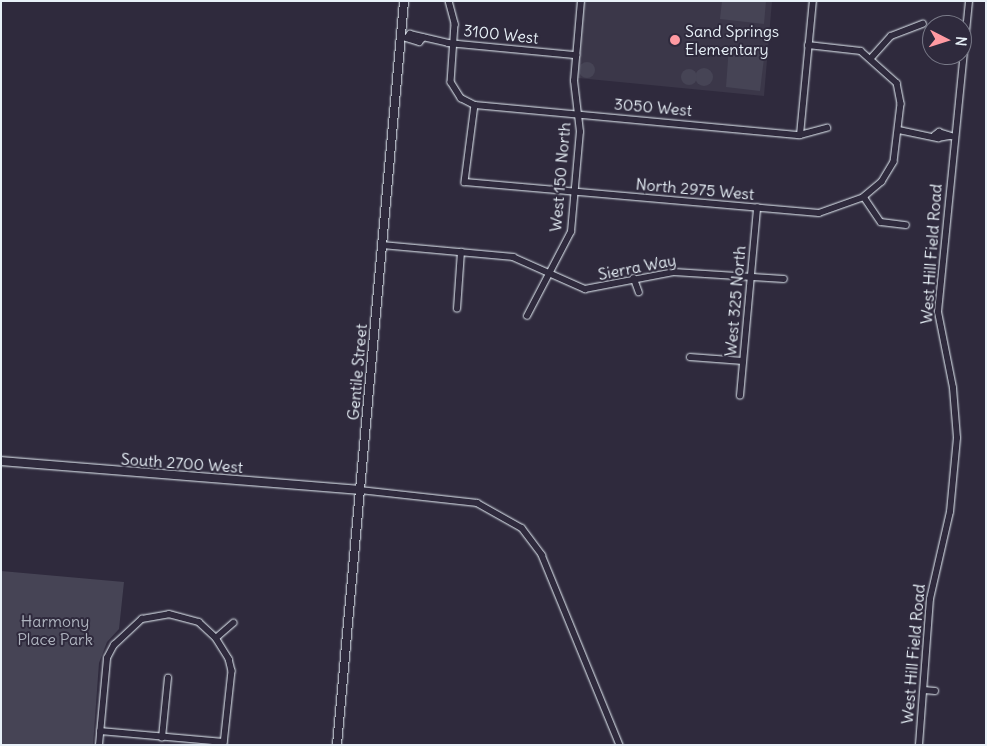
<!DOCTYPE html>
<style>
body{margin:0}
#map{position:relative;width:987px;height:746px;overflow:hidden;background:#2f2a3d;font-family:Delius,sans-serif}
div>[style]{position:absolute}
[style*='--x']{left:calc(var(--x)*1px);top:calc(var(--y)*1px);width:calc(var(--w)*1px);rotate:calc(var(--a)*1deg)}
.built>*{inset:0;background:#3b3749}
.green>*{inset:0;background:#464455}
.round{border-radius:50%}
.roads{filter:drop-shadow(0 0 1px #e8f1f8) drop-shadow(0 0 1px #e8f1f8)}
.minor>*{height:5.5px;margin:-2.75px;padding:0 2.75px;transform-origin:2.75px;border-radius:2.75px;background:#2f2a3d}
.major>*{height:8px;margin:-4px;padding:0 4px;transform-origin:4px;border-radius:4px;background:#2f2a3d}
.dots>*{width:14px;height:14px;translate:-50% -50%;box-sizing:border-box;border:2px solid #2f2a3d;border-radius:50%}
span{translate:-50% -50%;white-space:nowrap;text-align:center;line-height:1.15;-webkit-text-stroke:4px #2f2a3d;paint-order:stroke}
.poi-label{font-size:16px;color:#e8f1f8}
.left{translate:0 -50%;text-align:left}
.street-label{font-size:16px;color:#e8f1f8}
.park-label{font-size:16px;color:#afb4bf}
.frame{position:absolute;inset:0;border:2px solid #e8f1f8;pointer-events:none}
.north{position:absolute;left:922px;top:15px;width:50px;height:50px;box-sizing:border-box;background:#2f2a3d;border:1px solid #797a88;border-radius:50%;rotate:95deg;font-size:14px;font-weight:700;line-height:20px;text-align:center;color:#e8f1f8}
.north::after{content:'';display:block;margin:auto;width:18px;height:22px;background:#ff9aa2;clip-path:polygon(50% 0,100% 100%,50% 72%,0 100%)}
</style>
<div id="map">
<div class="built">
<div style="clip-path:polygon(584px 1px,772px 1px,764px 96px,578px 78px)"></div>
</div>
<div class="green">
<div style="clip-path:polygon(722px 1px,766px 1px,764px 24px,720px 19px)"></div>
<div style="clip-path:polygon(729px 46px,765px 50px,760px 91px,726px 87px)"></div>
<div class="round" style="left:579px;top:62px;width:16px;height:16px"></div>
<div class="round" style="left:695px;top:68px;width:18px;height:18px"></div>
<div class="round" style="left:681px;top:69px;width:16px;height:16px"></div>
<div style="clip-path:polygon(1px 571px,124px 582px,119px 629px,107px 642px,99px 663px,93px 745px,1px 745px)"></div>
</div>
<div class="roads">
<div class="minor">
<div style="--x:449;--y:1;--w:24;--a:75"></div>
<div style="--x:455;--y:24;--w:58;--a:93.9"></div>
<div style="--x:451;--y:82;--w:19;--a:58"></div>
<div style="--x:461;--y:98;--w:16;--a:27"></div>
<div style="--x:475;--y:105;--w:78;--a:97.4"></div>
<div style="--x:465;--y:182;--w:355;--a:5"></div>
<div style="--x:819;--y:213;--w:48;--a:-19.6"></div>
<div style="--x:864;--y:197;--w:30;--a:56"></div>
<div style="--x:881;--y:222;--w:25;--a:7"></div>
<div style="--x:406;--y:38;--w:14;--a:17"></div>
<div style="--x:419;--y:42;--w:6;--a:-45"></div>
<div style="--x:407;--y:38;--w:5;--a:-53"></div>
<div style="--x:410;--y:34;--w:39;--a:13"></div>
<div style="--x:448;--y:43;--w:129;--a:5.4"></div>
<div style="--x:808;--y:45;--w:53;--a:6.5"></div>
<div style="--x:861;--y:51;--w:48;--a:41.6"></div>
<div style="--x:897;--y:83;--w:21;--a:79"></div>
<div style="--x:901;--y:104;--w:58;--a:96.9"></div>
<div style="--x:894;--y:162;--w:23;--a:121"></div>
<div style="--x:882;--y:182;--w:23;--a:140"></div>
<div style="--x:872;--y:57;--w:28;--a:-48"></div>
<div style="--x:891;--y:36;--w:34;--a:-21"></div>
<div style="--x:475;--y:105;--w:326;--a:5.3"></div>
<div style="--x:800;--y:135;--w:28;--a:-15"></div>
<div style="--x:899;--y:130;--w:40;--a:12"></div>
<div style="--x:938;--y:138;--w:11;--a:-10"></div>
<div style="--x:800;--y:135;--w:135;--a:-84.5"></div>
<div style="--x:935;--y:135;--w:5;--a:-37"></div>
<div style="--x:939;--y:132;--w:13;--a:18"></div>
<div style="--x:382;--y:245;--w:132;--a:5.2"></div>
<div style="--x:513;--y:257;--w:79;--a:24"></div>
<div style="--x:585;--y:289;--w:91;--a:-10.8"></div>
<div style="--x:674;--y:272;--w:110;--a:3.6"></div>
<div style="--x:634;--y:278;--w:15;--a:70"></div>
<div style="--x:457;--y:309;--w:57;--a:-86"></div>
<div style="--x:527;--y:316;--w:95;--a:-62.4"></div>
<div style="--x:571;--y:232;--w:100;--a:-84.9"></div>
<div style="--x:580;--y:132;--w:51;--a:-96.7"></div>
<div style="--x:574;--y:81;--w:80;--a:-85"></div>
<div style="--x:690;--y:357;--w:53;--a:4.3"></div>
<div style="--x:740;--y:396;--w:189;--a:-84.8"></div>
<div style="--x:360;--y:490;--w:118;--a:6.3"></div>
<div style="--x:477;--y:503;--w:51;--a:29.1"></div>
<div style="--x:522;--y:528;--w:34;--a:53"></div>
<div style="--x:542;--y:555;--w:205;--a:67.7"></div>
<div style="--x:216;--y:638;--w:23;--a:-41"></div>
<div style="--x:924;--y:690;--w:11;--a:5"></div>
<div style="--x:100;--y:731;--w:124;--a:5.1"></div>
<div style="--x:162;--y:738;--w:60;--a:-84.3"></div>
<div style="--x:99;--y:745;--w:87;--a:-84.7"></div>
<div style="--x:107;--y:658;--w:15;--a:-62"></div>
<div style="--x:114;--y:645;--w:38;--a:-43"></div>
<div style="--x:142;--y:619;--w:27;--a:-10"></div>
<div style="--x:169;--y:614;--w:31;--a:15"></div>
<div style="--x:199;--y:622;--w:23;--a:43"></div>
<div style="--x:216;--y:638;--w:25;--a:58"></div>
<div style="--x:229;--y:659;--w:12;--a:76"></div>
<div style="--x:232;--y:671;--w:74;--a:96.2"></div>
<div style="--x:919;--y:745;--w:146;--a:-85.7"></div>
<div style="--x:930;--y:599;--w:89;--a:-77.1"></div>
<div style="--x:950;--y:512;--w:74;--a:-84.6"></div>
<div style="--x:957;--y:438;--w:50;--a:-94.6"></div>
<div style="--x:953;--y:388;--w:77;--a:-101.2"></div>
<div style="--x:938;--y:312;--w:313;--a:-84.3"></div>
</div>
<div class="major">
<div style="--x:1;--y:461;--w:360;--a:4.6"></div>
<div style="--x:337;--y:745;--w:747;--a:-84.85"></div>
</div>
</div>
<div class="dots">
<div style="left:675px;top:40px;background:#ff9aa2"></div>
</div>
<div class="poi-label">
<span class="left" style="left:685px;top:40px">Sand Springs<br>Elementary</span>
</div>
<div class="street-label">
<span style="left:501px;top:34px;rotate:6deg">3100 West</span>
<span style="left:653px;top:107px;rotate:5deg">3050 West</span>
<span style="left:560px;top:177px;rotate:-85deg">West 150 North</span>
<span style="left:695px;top:189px;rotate:5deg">North 2975 West</span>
<span style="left:931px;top:254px;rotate:-86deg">West Hill Field Road</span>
<span style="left:637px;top:267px;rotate:-11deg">Sierra Way</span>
<span style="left:735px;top:301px;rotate:-85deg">West 325 North</span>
<span style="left:357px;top:372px;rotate:-85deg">Gentile Street</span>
<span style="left:182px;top:463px;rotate:4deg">South 2700 West</span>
<span style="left:913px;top:654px;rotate:-85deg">West Hill Field Road</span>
</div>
<div class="park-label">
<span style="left:55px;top:630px">Harmony<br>Place Park</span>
</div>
<div class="frame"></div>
<div class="north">N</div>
</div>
